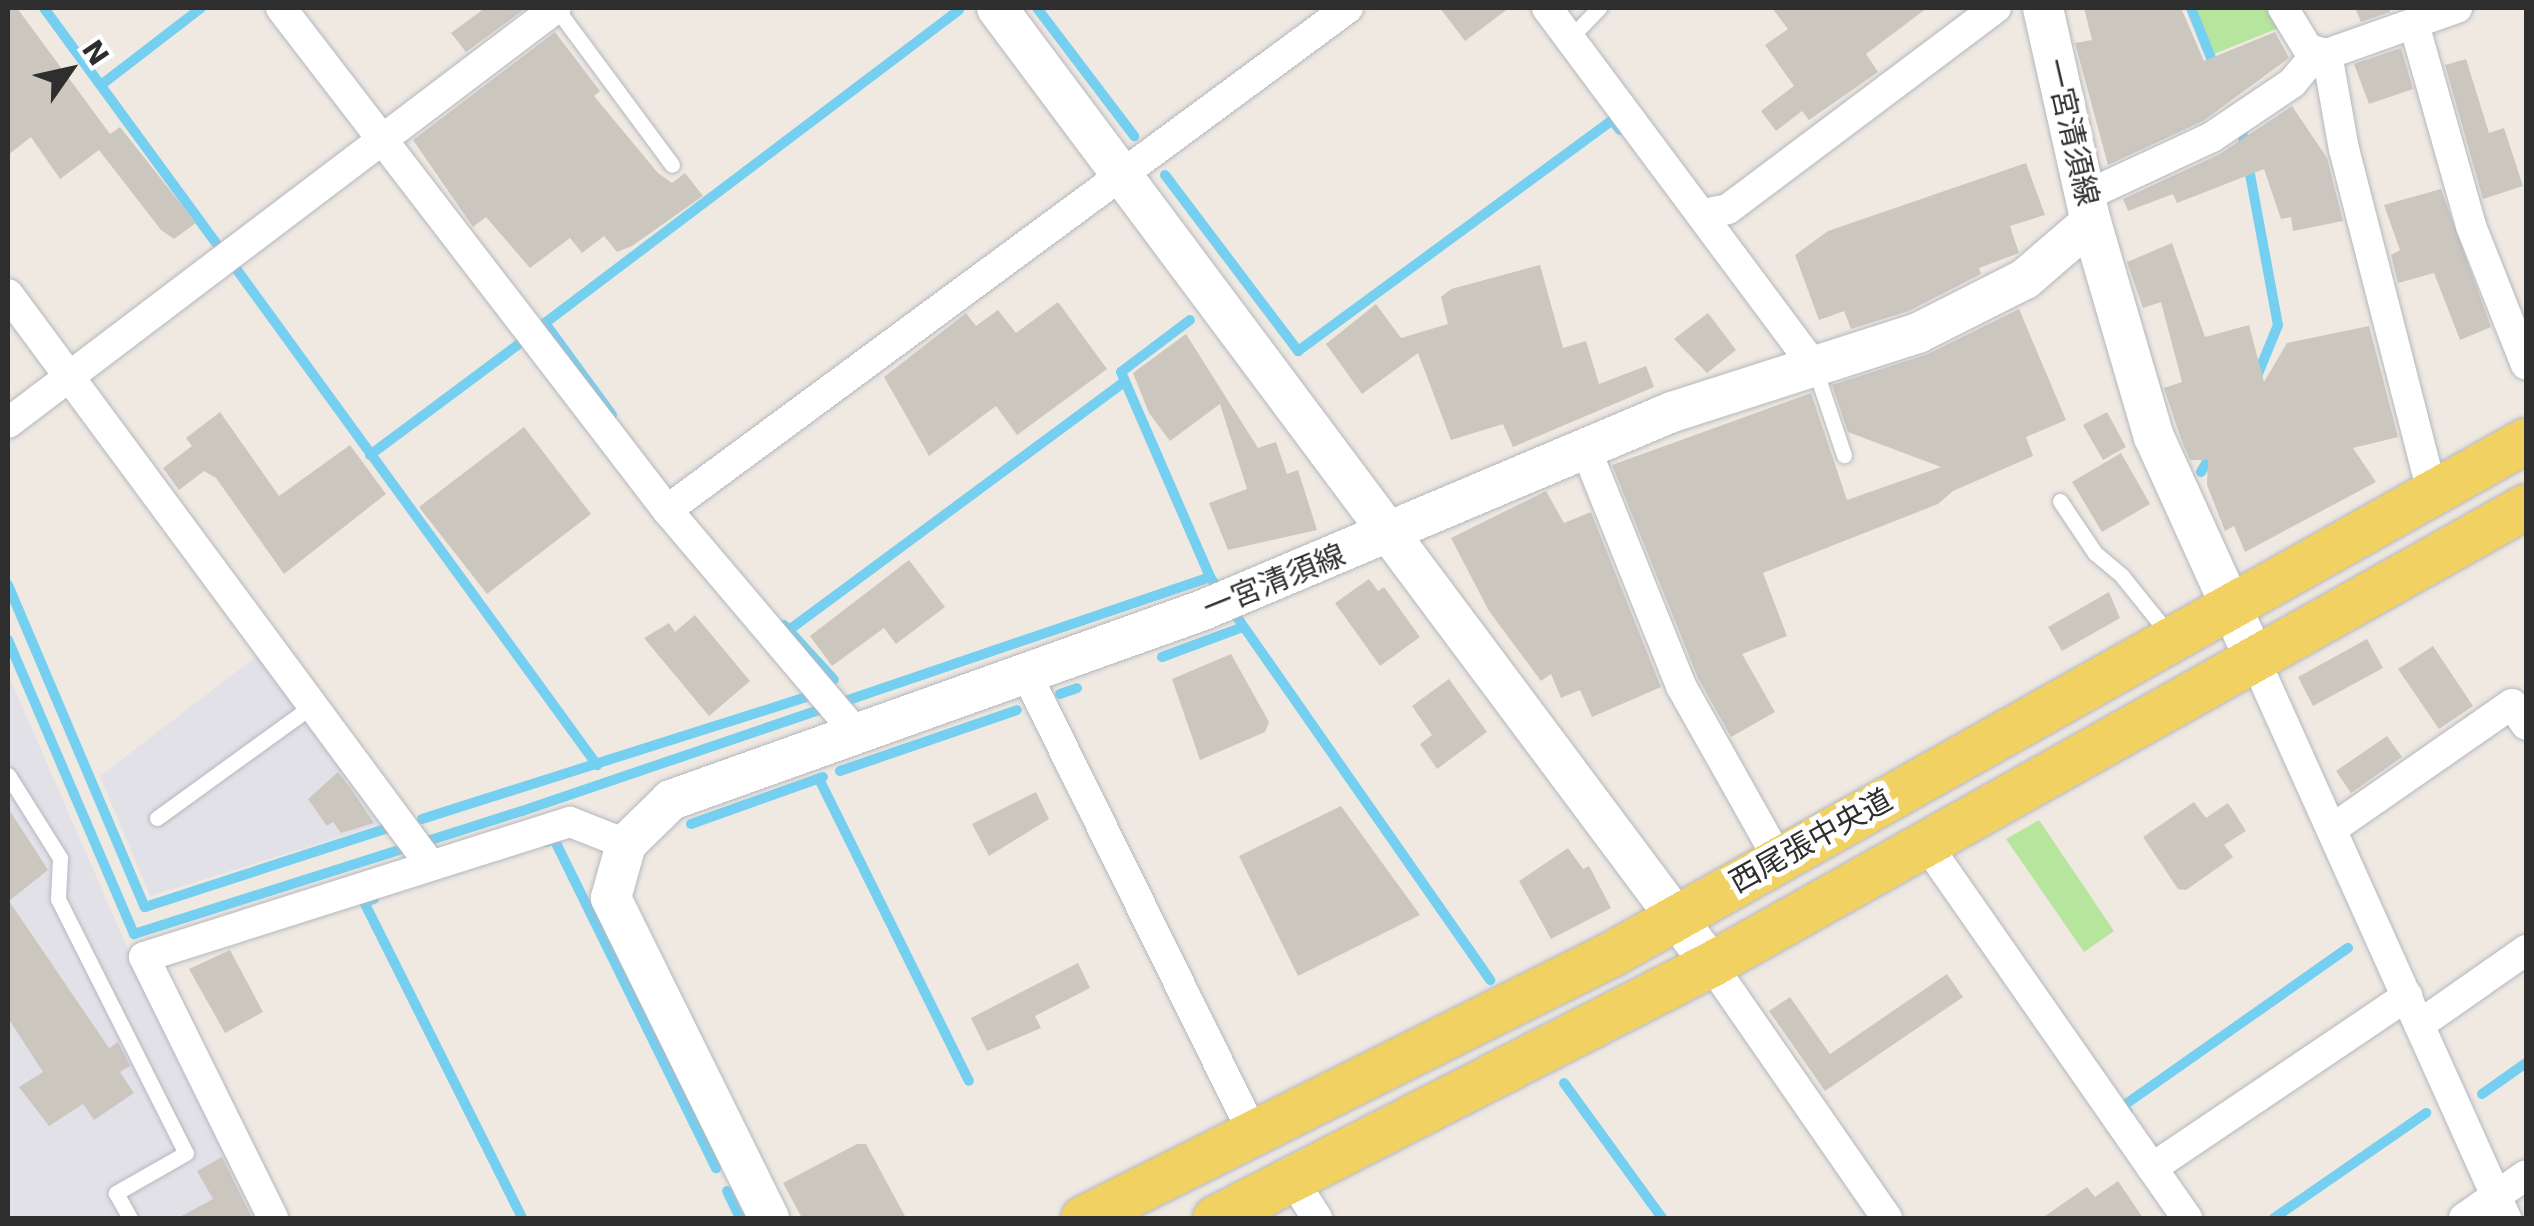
<!DOCTYPE html>
<meta charset="utf-8">
<style>
body{margin:0}
#map{position:relative;width:2534px;height:1226px;overflow:hidden;background:#efe9e1;font-family:"DejaVu Sans","Noto Sans JP",sans-serif}
div>[style]{position:absolute}
[style*='--x']{left:calc(var(--x)*1px);top:calc(var(--y)*1px);width:calc(var(--w)*1px);rotate:calc(var(--a)*1deg)}
.industrial>*{inset:0;background:#e3e1e8}
.green>*{inset:0;background:#b6e59e}
.stream>*{height:10px;margin:-5px;padding:0 5px;transform-origin:5px;border-radius:5px;background:#75cff0}
.building>*{inset:0;background:#cbc7bf}
.roads{filter:drop-shadow(0 0 2px #b4b7c1) drop-shadow(0 0 2px #b4b7c1)}
.lane>*{height:15px;margin:-7.5px;padding:0 7.5px;transform-origin:7.5px;border-radius:7.5px;background:#fff}
.street>*{height:30px;margin:-15px;padding:0 15px;transform-origin:15px;border-radius:15px;background:#fff}
.secondary>*{height:40px;margin:-20px;padding:0 20px;transform-origin:20px;border-radius:20px;background:#fff}
.primary>*{height:45px;margin:-22.5px;padding:0 22.5px;transform-origin:22.5px;border-radius:22.5px;background:#f2d163}
span{translate:-50% -50%;white-space:nowrap;text-align:center;line-height:1.15;-webkit-text-stroke:10px #fff;paint-order:stroke}
.street-label{font-size:30px;color:#2e2e2e}
.frame{position:absolute;inset:0;border:10px solid #2e2e2e;pointer-events:none}
.north{position:absolute;left:20px;top:20px;width:100px;height:100px;-webkit-text-stroke:8px #fff;paint-order:stroke;rotate:56deg;font-size:28px;font-weight:700;line-height:40px;text-align:center;color:#2e2e2e}
.north::after{content:'';display:block;margin:auto;width:35px;height:45px;background:#2e2e2e;clip-path:polygon(50% 0,100% 100%,50% 72%,0 100%)}
</style>
<div id="map">
<div class="industrial">
<div style="clip-path:polygon(261px 653px,388px 822px,150px 896px,100px 776px)"></div>
<div style="clip-path:polygon(8px 674px,127px 947px,259px 1218px,8px 1218px)"></div>
</div>
<div class="green">
<div style="clip-path:polygon(2195px 8px,2271px 8px,2281px 27px,2214px 54px)"></div>
<div style="clip-path:polygon(2039px 820px,2114px 931px,2084px 952px,2006px 839px)"></div>
</div>
<div class="stream">
<div style="--x:44;--y:8;--w:291;--a:53.8"></div>
<div style="--x:1037;--y:8;--w:161;--a:52.8"></div>
<div style="--x:2191;--y:8;--w:65;--a:68.2"></div>
<div style="--x:101;--y:85;--w:126;--a:-37.6"></div>
<div style="--x:2242;--y:131;--w:197;--a:79.5"></div>
<div style="--x:2278;--y:325;--w:61;--a:112.3"></div>
<div style="--x:1165;--y:175;--w:221;--a:52.9"></div>
<div style="--x:1298;--y:351;--w:390;--a:-36.3"></div>
<div style="--x:1612;--y:120;--w:13;--a:51"></div>
<div style="--x:232;--y:263;--w:621;--a:53.98"></div>
<div style="--x:1190;--y:320;--w:86;--a:143"></div>
<div style="--x:1121;--y:372;--w:223;--a:66.5"></div>
<div style="--x:612;--y:415;--w:114;--a:-126.1"></div>
<div style="--x:545;--y:323;--w:519;--a:-37.09"></div>
<div style="--x:370;--y:455;--w:187;--a:-36.7"></div>
<div style="--x:2201;--y:472;--w:24;--a:-60"></div>
<div style="--x:8;--y:585;--w:350;--a:67"></div>
<div style="--x:145;--y:907;--w:262;--a:-18"></div>
<div style="--x:1230;--y:607;--w:455;--a:55.1"></div>
<div style="--x:784;--y:625;--w:74;--a:47.7"></div>
<div style="--x:789;--y:630;--w:418;--a:-36.5"></div>
<div style="--x:8;--y:640;--w:320;--a:66.8"></div>
<div style="--x:134;--y:934;--w:407;--a:-17.6"></div>
<div style="--x:522;--y:811;--w:727;--a:-18.78"></div>
<div style="--x:1210;--y:577;--w:19;--a:55"></div>
<div style="--x:1162;--y:657;--w:86;--a:-20.3"></div>
<div style="--x:1060;--y:694;--w:18;--a:-19"></div>
<div style="--x:840;--y:771;--w:187;--a:-19"></div>
<div style="--x:819;--y:779;--w:337;--a:63.6"></div>
<div style="--x:422;--y:819;--w:404;--a:-17.6"></div>
<div style="--x:691;--y:824;--w:140;--a:-19.6"></div>
<div style="--x:546;--y:842;--w:9;--a:-21"></div>
<div style="--x:554;--y:839;--w:367;--a:63.8"></div>
<div style="--x:374;--y:899;--w:10;--a:163"></div>
<div style="--x:364;--y:902;--w:353;--a:63.4"></div>
<div style="--x:1564;--y:1083;--w:167;--a:54"></div>
<div style="--x:2482;--y:1094;--w:54;--a:-35.2"></div>
<div style="--x:2128;--y:1113;--w:9;--a:-126"></div>
<div style="--x:2123;--y:1106;--w:275;--a:-35.1"></div>
<div style="--x:727;--y:1191;--w:30;--a:64"></div>
<div style="--x:2274;--y:1218;--w:185;--a:-34.6"></div>
</div>
<div class="building">
<div style="clip-path:polygon(8px 8px,17px 8px,110px 134px,120px 127px,196px 223px,174px 239px,161px 230px,99px 150px,60px 179px,31px 137px,8px 155px)"></div>
<div style="clip-path:polygon(485px 8px,526px 8px,466px 52px,451px 33px)"></div>
<div style="clip-path:polygon(1440px 8px,1509px 8px,1465px 41px)"></div>
<div style="clip-path:polygon(1772px 8px,1927px 8px,1866px 54px,1878px 72px,1809px 120px,1802px 111px,1776px 131px,1761px 111px,1794px 86px,1765px 45px,1788px 29px)"></div>
<div style="clip-path:polygon(2084px 8px,2181px 8px,2204px 61px,2275px 32px,2289px 58px,2203px 121px,2108px 165px,2075px 43px,2092px 40px)"></div>
<div style="clip-path:polygon(2355px 8px,2389px 8px,2390px 12px,2361px 22px)"></div>
<div style="clip-path:polygon(555px 32px,600px 91px,594px 96px,658px 173px,672px 183px,685px 173px,703px 196px,632px 246px,617px 252px,604px 236px,582px 253px,570px 238px,530px 268px,486px 217px,473px 227px,413px 140px)"></div>
<div style="clip-path:polygon(2401px 48px,2413px 89px,2369px 104px,2354px 64px)"></div>
<div style="clip-path:polygon(2466px 59px,2489px 133px,2504px 128px,2523px 186px,2483px 199px,2445px 65px)"></div>
<div style="clip-path:polygon(2292px 106px,2327px 158px,2343px 221px,2293px 231px,2291px 217px,2281px 219px,2264px 169px,2177px 203px,2173px 194px,2128px 211px,2123px 199px,2220px 154px)"></div>
<div style="clip-path:polygon(2026px 163px,2045px 215px,2010px 226px,2019px 253px,1979px 268px,1981px 274px,1909px 311px,1851px 329px,1844px 311px,1819px 320px,1795px 255px,1828px 231px)"></div>
<div style="clip-path:polygon(2441px 189px,2491px 327px,2460px 340px,2434px 273px,2398px 283px,2391px 255px,2400px 250px,2384px 205px)"></div>
<div style="clip-path:polygon(2172px 243px,2205px 337px,2249px 325px,2264px 382px,2287px 343px,2369px 326px,2398px 437px,2353px 448px,2376px 482px,2245px 552px,2234px 526px,2225px 531px,2207px 485px,2208px 460px,2190px 460px,2181px 439px,2164px 388px,2182px 382px,2161px 302px,2143px 308px,2127px 262px)"></div>
<div style="clip-path:polygon(1540px 265px,1563px 348px,1586px 341px,1599px 384px,1646px 366px,1654px 387px,1513px 447px,1503px 424px,1451px 440px,1418px 353px,1362px 394px,1326px 344px,1376px 304px,1401px 338px,1448px 324px,1441px 297px,1451px 289px)"></div>
<div style="clip-path:polygon(1058px 302px,1107px 369px,1017px 435px,996px 406px,929px 456px,884px 377px,966px 313px,976px 326px,998px 310px,1016px 333px)"></div>
<div style="clip-path:polygon(2019px 309px,2066px 420px,2026px 437px,2033px 456px,1953px 491px,1938px 504px,1763px 573px,1787px 636px,1742px 654px,1775px 712px,1731px 737px,1698px 678px,1612px 465px,1811px 393px,1847px 500px,1941px 467px,1848px 432px,1832px 385px,1928px 354px)"></div>
<div style="clip-path:polygon(1708px 313px,1736px 350px,1707px 373px,1674px 339px)"></div>
<div style="clip-path:polygon(1186px 334px,1258px 448px,1276px 442px,1287px 474px,1298px 470px,1317px 530px,1228px 550px,1209px 503px,1247px 489px,1220px 404px,1170px 441px,1149px 413px,1133px 373px)"></div>
<div style="clip-path:polygon(220px 412px,279px 496px,350px 445px,386px 494px,284px 574px,216px 478px,204px 471px,179px 490px,163px 468px,192px 446px,186px 438px)"></div>
<div style="clip-path:polygon(2107px 412px,2126px 447px,2103px 460px,2083px 425px)"></div>
<div style="clip-path:polygon(524px 427px,591px 514px,487px 594px,419px 507px)"></div>
<div style="clip-path:polygon(2121px 453px,2150px 504px,2102px 532px,2072px 482px)"></div>
<div style="clip-path:polygon(1546px 491px,1564px 523px,1591px 512px,1661px 687px,1592px 717px,1580px 690px,1561px 698px,1551px 674px,1541px 681px,1489px 611px,1451px 538px)"></div>
<div style="clip-path:polygon(909px 560px,945px 607px,896px 644px,884px 628px,832px 666px,810px 636px)"></div>
<div style="clip-path:polygon(1369px 579px,1378px 591px,1384px 587px,1420px 637px,1380px 666px,1335px 603px)"></div>
<div style="clip-path:polygon(2109px 592px,2120px 618px,2062px 651px,2048px 627px)"></div>
<div style="clip-path:polygon(695px 615px,750px 681px,709px 716px,644px 638px,669px 623px,675px 632px)"></div>
<div style="clip-path:polygon(2367px 639px,2383px 668px,2313px 706px,2298px 677px)"></div>
<div style="clip-path:polygon(2433px 646px,2473px 706px,2439px 729px,2398px 669px)"></div>
<div style="clip-path:polygon(1231px 654px,1269px 722px,1265px 732px,1200px 760px,1172px 679px)"></div>
<div style="clip-path:polygon(1449px 679px,1487px 732px,1437px 769px,1420px 744px,1432px 735px,1412px 706px)"></div>
<div style="clip-path:polygon(2387px 736px,2402px 757px,2351px 793px,2336px 771px)"></div>
<div style="clip-path:polygon(338px 772px,351px 789px,374px 823px,341px 833px,333px 822px,327px 826px,308px 799px)"></div>
<div style="clip-path:polygon(1036px 792px,1049px 819px,989px 856px,972px 824px)"></div>
<div style="clip-path:polygon(2194px 802px,2206px 818px,2228px 803px,2246px 831px,2224px 845px,2233px 857px,2186px 890px,2178px 889px,2143px 837px)"></div>
<div style="clip-path:polygon(1341px 806px,1420px 915px,1298px 976px,1239px 856px)"></div>
<div style="clip-path:polygon(8px 808px,48px 870px,9px 901px,109px 1048px,118px 1042px,130px 1066px,120px 1072px,134px 1093px,94px 1120px,83px 1104px,49px 1126px,19px 1087px,43px 1072px,8px 1018px)"></div>
<div style="clip-path:polygon(1568px 848px,1583px 869px,1589px 866px,1611px 908px,1551px 939px,1519px 881px)"></div>
<div style="clip-path:polygon(230px 950px,263px 1012px,225px 1033px,189px 969px)"></div>
<div style="clip-path:polygon(1078px 963px,1090px 988px,1035px 1016px,1041px 1028px,987px 1051px,971px 1018px)"></div>
<div style="clip-path:polygon(1947px 974px,1963px 997px,1825px 1091px,1769px 1011px,1790px 997px,1830px 1054px)"></div>
<div style="clip-path:polygon(857px 1144px,866px 1144px,906px 1218px,802px 1218px,783px 1183px)"></div>
<div style="clip-path:polygon(222px 1157px,252px 1218px,178px 1218px,213px 1199px,197px 1171px)"></div>
<div style="clip-path:polygon(2118px 1181px,2143px 1218px,2042px 1218px,2087px 1187px,2095px 1197px)"></div>
</div>
<div class="roads">
<div class="lane">
<div style="--x:556;--y:8;--w:195;--a:53.5"></div>
<div style="--x:1570;--y:38;--w:42;--a:-46"></div>
<div style="--x:1815;--y:369;--w:91;--a:71.4"></div>
<div style="--x:2060;--y:501;--w:63;--a:56.1"></div>
<div style="--x:2095;--y:553;--w:35;--a:40"></div>
<div style="--x:2122;--y:576;--w:78;--a:51.2"></div>
<div style="--x:8;--y:775;--w:98;--a:57.9"></div>
<div style="--x:60;--y:858;--w:41;--a:92.8"></div>
<div style="--x:58;--y:899;--w:284;--a:63.3"></div>
<div style="--x:186;--y:1153;--w:81;--a:150.3"></div>
<div style="--x:116;--y:1193;--w:29;--a:61"></div>
<div style="--x:157;--y:818;--w:193;--a:-35.9"></div>
</div>
<div class="street">
<div style="--x:281;--y:8;--w:633;--a:52.44"></div>
<div style="--x:667;--y:510;--w:294;--a:49.7"></div>
<div style="--x:1547;--y:8;--w:445;--a:53.3"></div>
<div style="--x:2283;--y:8;--w:48;--a:58.6"></div>
<div style="--x:2308;--y:49;--w:20;--a:15"></div>
<div style="--x:2327;--y:54;--w:138;--a:-19.5"></div>
<div style="--x:2414;--y:24;--w:210;--a:74.2"></div>
<div style="--x:2471;--y:226;--w:149;--a:68.4"></div>
<div style="--x:2327;--y:54;--w:97;--a:79.9"></div>
<div style="--x:2344;--y:149;--w:354;--a:75.6"></div>
<div style="--x:2085;--y:196;--w:140;--a:-24.9"></div>
<div style="--x:2212;--y:137;--w:97;--a:-34"></div>
<div style="--x:2292;--y:83;--w:40;--a:-50"></div>
<div style="--x:1703;--y:214;--w:25;--a:-11"></div>
<div style="--x:1728;--y:209;--w:335;--a:-36.9"></div>
<div style="--x:8;--y:294;--w:708;--a:53.5"></div>
<div style="--x:8;--y:423;--w:687;--a:-37.14"></div>
<div style="--x:1585;--y:447;--w:258;--a:68.1"></div>
<div style="--x:1681;--y:686;--w:200;--a:60.6"></div>
<div style="--x:667;--y:510;--w:846;--a:-36.4"></div>
<div style="--x:2255;--y:660;--w:612;--a:65.78"></div>
<div style="--x:1027;--y:675;--w:513;--a:63.73"></div>
<div style="--x:2332;--y:829;--w:219;--a:-34.8"></div>
<div style="--x:2512;--y:704;--w:25;--a:56"></div>
<div style="--x:1924;--y:841;--w:460;--a:55.1"></div>
<div style="--x:1711;--y:964;--w:309;--a:55.3"></div>
<div style="--x:2419;--y:1025;--w:131;--a:-35"></div>
<div style="--x:2152;--y:1168;--w:308;--a:-34"></div>
<div style="--x:1293;--y:1180;--w:45;--a:57.7"></div>
<div style="--x:273;--y:1218;--w:291;--a:-116.3"></div>
<div style="--x:144;--y:957;--w:447;--a:-17.6"></div>
<div style="--x:570;--y:822;--w:60;--a:21.4"></div>
<div style="--x:2464;--y:1218;--w:75;--a:-34.7"></div>
</div>
<div class="secondary">
<div style="--x:997;--y:8;--w:1193;--a:53.25"></div>
<div style="--x:2043;--y:8;--w:219;--a:77.4"></div>
<div style="--x:2091;--y:222;--w:224;--a:73.7"></div>
<div style="--x:2154;--y:437;--w:245;--a:65.6"></div>
<div style="--x:769;--y:1218;--w:357;--a:-116.3"></div>
<div style="--x:611;--y:898;--w:56;--a:-74.5"></div>
<div style="--x:626;--y:844;--w:63;--a:-44.4"></div>
<div style="--x:671;--y:800;--w:565;--a:-19.65"></div>
<div style="--x:1203;--y:610;--w:509;--a:-22.89"></div>
<div style="--x:1672;--y:412;--w:258;--a:-17.8"></div>
<div style="--x:1918;--y:333;--w:120;--a:-26.8"></div>
<div style="--x:2025;--y:279;--w:87;--a:-40.8"></div>
</div>
<div class="primary">
<div style="--x:1083;--y:1218;--w:593;--a:-26.57"></div>
<div style="--x:1613;--y:953;--w:1047;--a:-29.33"></div>
<div style="--x:1215;--y:1218;--w:557;--a:-27.12"></div>
<div style="--x:1711;--y:964;--w:935;--a:-29.33"></div>
</div>
</div>
<div class="street-label">
<span style="left:2071px;top:132px;rotate:77deg">一宮清須線</span>
<span style="left:1274px;top:582px;rotate:-22deg">一宮清須線</span>
<span style="left:1811px;top:841px;rotate:-29deg">西尾張中央道</span>
</div>
<div class="frame"></div>
<div class="north">N</div>
</div>
